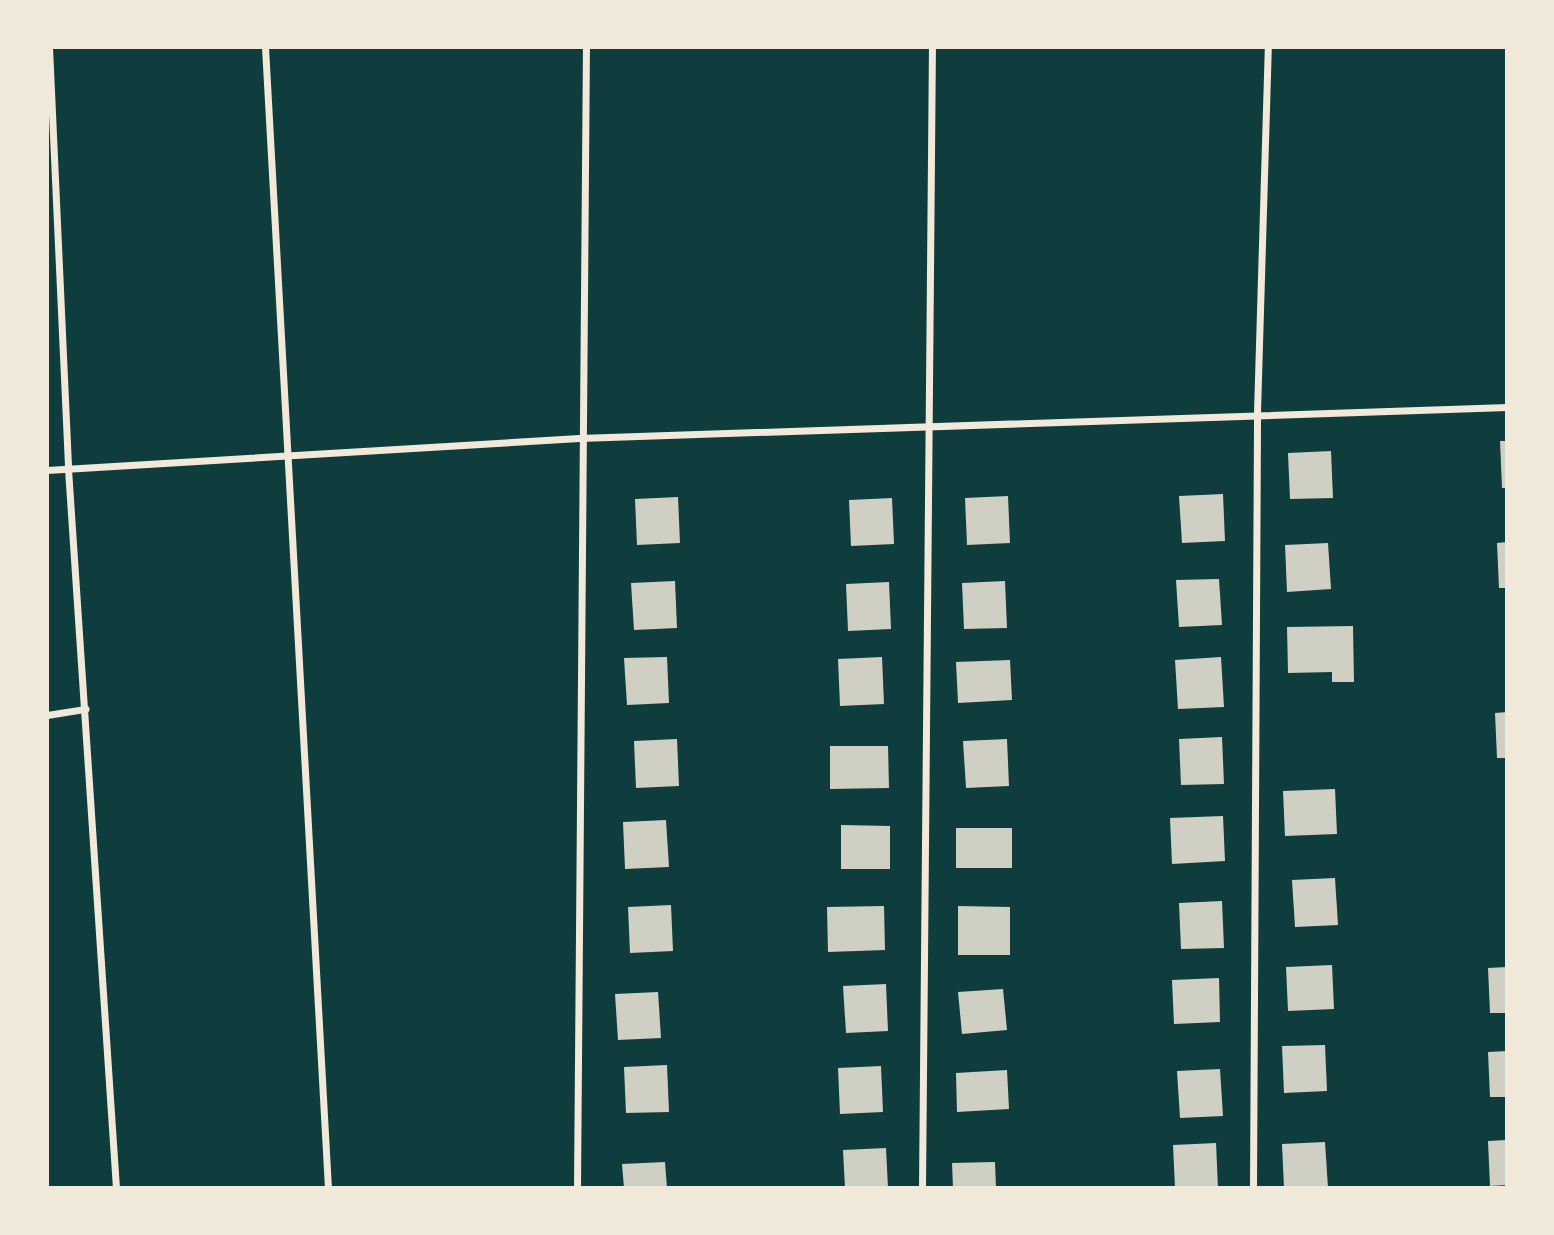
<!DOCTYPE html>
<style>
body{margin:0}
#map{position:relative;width:1554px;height:1235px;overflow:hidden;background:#0f3d3e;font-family:Lora,serif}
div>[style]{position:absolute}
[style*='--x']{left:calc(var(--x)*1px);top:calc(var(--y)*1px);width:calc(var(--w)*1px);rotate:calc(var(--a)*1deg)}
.building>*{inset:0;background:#cfcfc3}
.minor>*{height:7px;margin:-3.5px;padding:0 3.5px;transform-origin:3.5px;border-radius:3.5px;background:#f1e9da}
span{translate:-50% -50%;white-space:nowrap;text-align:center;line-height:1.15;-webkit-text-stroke:7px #f1e9da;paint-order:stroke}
.frame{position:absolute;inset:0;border:49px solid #f1e9da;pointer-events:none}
</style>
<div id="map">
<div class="building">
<div style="clip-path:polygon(1500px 441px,1507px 441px,1507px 488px,1502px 488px)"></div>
<div style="clip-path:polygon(1331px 451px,1333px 498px,1290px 499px,1288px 453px)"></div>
<div style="clip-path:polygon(1223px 494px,1225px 541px,1182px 543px,1179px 496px)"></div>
<div style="clip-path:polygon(1008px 496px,1010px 543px,967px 545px,965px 498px)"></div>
<div style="clip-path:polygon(678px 497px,680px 543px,637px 545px,635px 499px)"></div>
<div style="clip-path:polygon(892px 498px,894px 544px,851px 546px,849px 500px)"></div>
<div style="clip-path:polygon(1507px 542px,1507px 588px,1499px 588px,1497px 543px)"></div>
<div style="clip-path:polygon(1328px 543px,1331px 589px,1287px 592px,1285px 545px)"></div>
<div style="clip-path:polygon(1219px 579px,1222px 625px,1179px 627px,1176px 580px)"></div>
<div style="clip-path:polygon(675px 581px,677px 628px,634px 630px,631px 583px)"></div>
<div style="clip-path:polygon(1005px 581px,1007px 628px,964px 629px,962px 583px)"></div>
<div style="clip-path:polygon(889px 582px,891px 629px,848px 631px,846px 584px)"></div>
<div style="clip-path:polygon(1353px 626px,1354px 682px,1332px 682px,1332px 672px,1288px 673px,1287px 627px)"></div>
<div style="clip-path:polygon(667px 657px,669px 703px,627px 705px,624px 658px)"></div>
<div style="clip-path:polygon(882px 657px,884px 704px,840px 706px,838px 659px)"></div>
<div style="clip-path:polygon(1221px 657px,1224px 707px,1178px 709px,1175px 660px)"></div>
<div style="clip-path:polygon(1010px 660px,1012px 700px,958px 703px,956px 662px)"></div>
<div style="clip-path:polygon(1507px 712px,1507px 758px,1497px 758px,1495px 713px)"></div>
<div style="clip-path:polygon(1222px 737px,1224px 784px,1181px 785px,1179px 739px)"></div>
<div style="clip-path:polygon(677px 739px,679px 786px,636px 788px,634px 741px)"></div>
<div style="clip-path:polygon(1007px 739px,1009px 786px,966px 788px,963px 741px)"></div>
<div style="clip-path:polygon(830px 746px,888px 746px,889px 788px,830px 789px)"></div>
<div style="clip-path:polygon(1335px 789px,1337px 834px,1285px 836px,1283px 791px)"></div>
<div style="clip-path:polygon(1223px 816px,1225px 861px,1172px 864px,1170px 818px)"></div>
<div style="clip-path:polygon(666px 820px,669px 867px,625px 869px,623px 822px)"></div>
<div style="clip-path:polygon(841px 825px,890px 826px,890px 869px,841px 869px)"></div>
<div style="clip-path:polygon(956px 828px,1012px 828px,1012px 868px,956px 868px)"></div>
<div style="clip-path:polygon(1335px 878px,1338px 925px,1295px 927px,1292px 880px)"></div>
<div style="clip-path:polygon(1222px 901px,1224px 948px,1181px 949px,1179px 903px)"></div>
<div style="clip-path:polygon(671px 905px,673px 951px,630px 953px,628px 907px)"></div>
<div style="clip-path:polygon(884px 906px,885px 950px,828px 952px,827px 907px)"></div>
<div style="clip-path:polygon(958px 906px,1010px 907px,1010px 955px,958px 955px)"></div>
<div style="clip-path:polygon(1332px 965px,1334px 1009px,1288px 1011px,1286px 967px)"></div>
<div style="clip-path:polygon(1507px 967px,1507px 1013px,1490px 1013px,1488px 968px)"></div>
<div style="clip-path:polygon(1219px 978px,1220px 1022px,1174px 1024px,1172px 980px)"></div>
<div style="clip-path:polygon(886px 984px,888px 1031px,846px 1033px,843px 986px)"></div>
<div style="clip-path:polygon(1003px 989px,1007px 1030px,962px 1034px,958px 992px)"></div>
<div style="clip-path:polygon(658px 992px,661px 1038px,618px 1040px,615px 994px)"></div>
<div style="clip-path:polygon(1325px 1045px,1327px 1091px,1284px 1093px,1282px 1046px)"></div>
<div style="clip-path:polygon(1507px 1051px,1507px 1097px,1490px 1097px,1488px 1052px)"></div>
<div style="clip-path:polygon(667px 1065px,669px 1112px,626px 1113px,624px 1067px)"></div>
<div style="clip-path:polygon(881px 1066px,883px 1112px,840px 1114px,838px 1068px)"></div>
<div style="clip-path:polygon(1220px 1069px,1223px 1116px,1180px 1118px,1177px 1071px)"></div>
<div style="clip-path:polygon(1007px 1070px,1009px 1109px,957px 1112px,956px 1073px)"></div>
<div style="clip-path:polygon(1507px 1140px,1507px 1185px,1490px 1186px,1488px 1141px)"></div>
<div style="clip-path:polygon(1325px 1142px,1328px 1188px,1284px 1188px,1282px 1144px)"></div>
<div style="clip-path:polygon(1216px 1143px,1218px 1188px,1175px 1188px,1173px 1145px)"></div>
<div style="clip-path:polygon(886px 1148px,888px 1188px,845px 1188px,843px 1150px)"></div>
<div style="clip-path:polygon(665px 1162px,667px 1188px,624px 1188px,622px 1164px)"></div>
<div style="clip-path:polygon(995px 1162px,996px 1188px,953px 1188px,952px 1163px)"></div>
</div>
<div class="minor">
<div style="--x:49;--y:47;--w:422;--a:87.4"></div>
<div style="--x:68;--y:469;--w:721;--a:86.18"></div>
<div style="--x:265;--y:47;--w:1143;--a:86.84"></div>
<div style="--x:47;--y:470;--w:533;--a:-3.44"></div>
<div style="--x:579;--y:438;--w:929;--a:-1.91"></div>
<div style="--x:47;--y:715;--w:39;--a:-9"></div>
<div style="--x:577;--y:1188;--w:1141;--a:-89.55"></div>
<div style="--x:922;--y:1188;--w:1141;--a:-89.5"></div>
<div style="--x:1253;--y:1188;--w:776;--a:-89.7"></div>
<div style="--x:1257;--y:412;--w:365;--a:-88.3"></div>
</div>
<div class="frame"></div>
</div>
